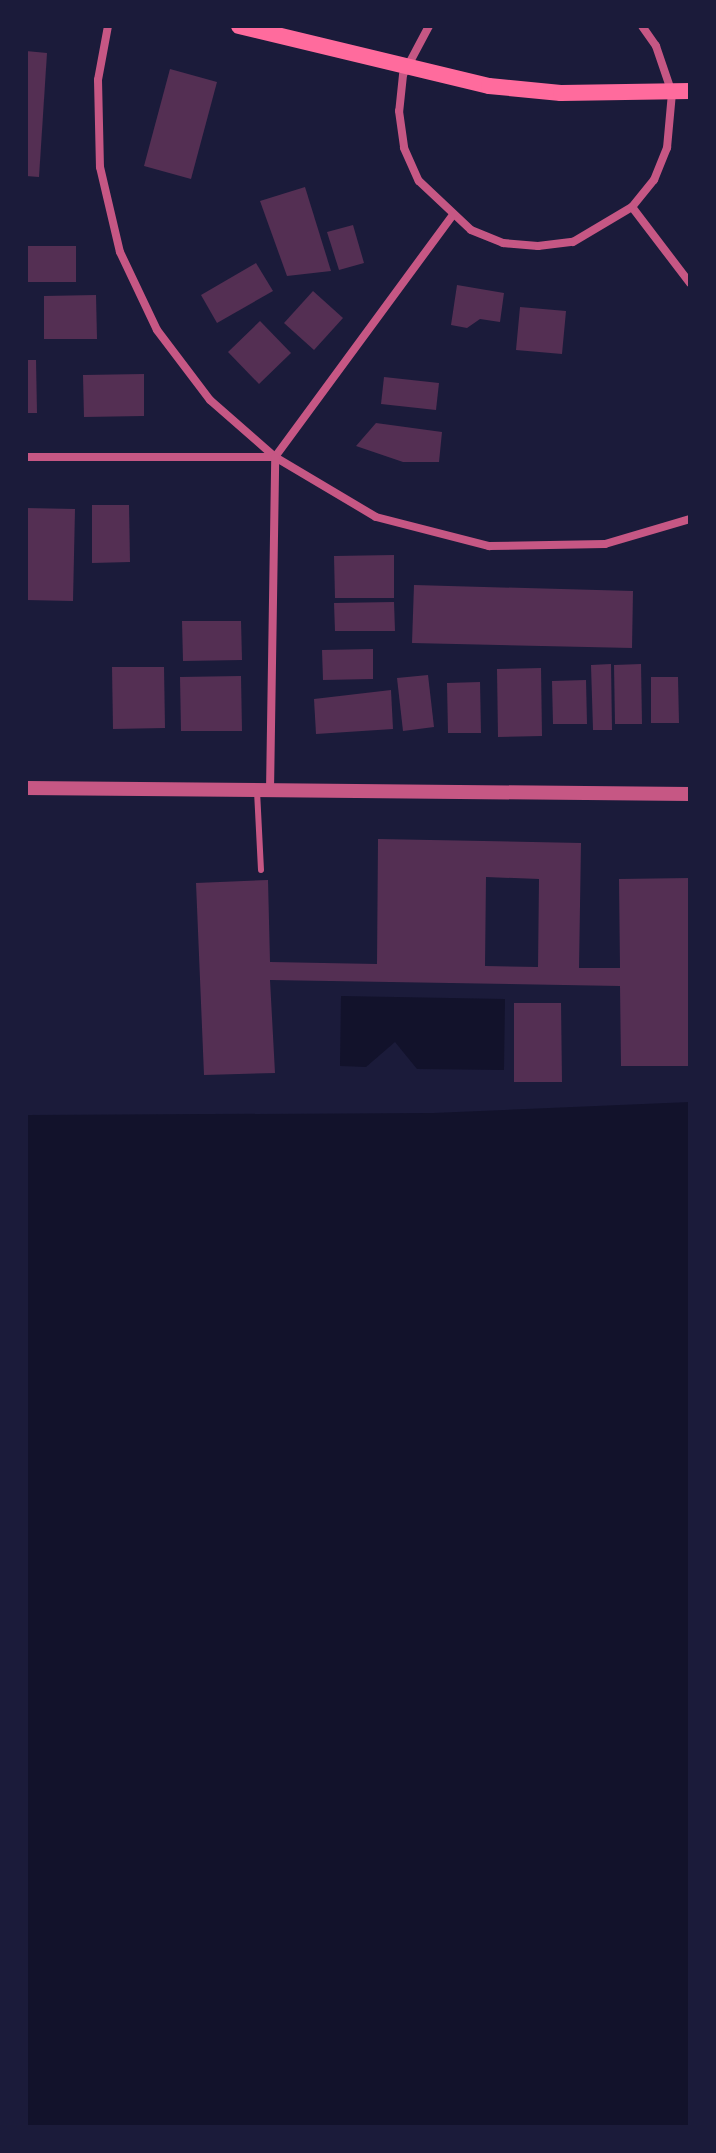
<!DOCTYPE html>
<style>
body{margin:0}
#map{position:relative;width:716px;height:2153px;overflow:hidden;background:#1b1b3a;font-family:Jost,sans-serif}
div>[style]{position:absolute}
[style*='--x']{left:calc(var(--x)*1px);top:calc(var(--y)*1px);width:calc(var(--w)*1px);rotate:calc(var(--a)*1deg)}
.water>*{inset:0;background:#12122b}
.building>*{inset:0;background:#542f53}
.service>*{height:6px;margin:-3px;padding:0 3px;transform-origin:3px;border-radius:3px;background:#c65784}
.minor>*{height:8px;margin:-4px;padding:0 4px;transform-origin:4px;border-radius:4px;background:#c65784}
.tertiary>*{height:14px;margin:-7px;padding:0 7px;transform-origin:7px;border-radius:7px;background:#c65784}
.secondary>*{height:16px;margin:-8px;padding:0 8px;transform-origin:8px;border-radius:8px;background:#ff6b9d}
span{translate:-50% -50%;white-space:nowrap;text-align:center;line-height:1.15;-webkit-text-stroke:7px #1b1b3a;paint-order:stroke}
.frame{position:absolute;inset:0;border:28px solid #1b1b3a;pointer-events:none}
</style>
<div id="map">
<div class="water">
<div style="clip-path:polygon(341px 996px,505px 999px,504px 1070px,417px 1069px,395px 1042px,366px 1067px,340px 1066px)"></div>
<div style="clip-path:polygon(690px 1102px,690px 2127px,26px 2127px,26px 1115px,433px 1113px)"></div>
</div>
<div class="building">
<div style="clip-path:polygon(26px 51px,47px 53px,39px 177px,26px 176px)"></div>
<div style="clip-path:polygon(170px 69px,217px 82px,191px 179px,144px 166px)"></div>
<div style="clip-path:polygon(305px 187px,331px 271px,287px 276px,260px 201px)"></div>
<div style="clip-path:polygon(353px 225px,364px 263px,339px 270px,327px 232px)"></div>
<div style="clip-path:polygon(26px 246px,76px 246px,76px 282px,26px 282px)"></div>
<div style="clip-path:polygon(256px 263px,273px 291px,217px 323px,201px 295px)"></div>
<div style="clip-path:polygon(457px 285px,504px 293px,500px 322px,480px 319px,467px 328px,451px 325px)"></div>
<div style="clip-path:polygon(313px 291px,343px 318px,314px 350px,284px 323px)"></div>
<div style="clip-path:polygon(96px 295px,97px 339px,44px 339px,44px 296px)"></div>
<div style="clip-path:polygon(520px 307px,566px 311px,562px 354px,516px 350px)"></div>
<div style="clip-path:polygon(260px 321px,291px 353px,259px 384px,228px 352px)"></div>
<div style="clip-path:polygon(26px 360px,36px 360px,37px 413px,26px 413px)"></div>
<div style="clip-path:polygon(144px 374px,144px 416px,84px 417px,83px 375px)"></div>
<div style="clip-path:polygon(384px 377px,439px 383px,436px 410px,381px 404px)"></div>
<div style="clip-path:polygon(376px 423px,442px 432px,439px 462px,403px 462px,356px 446px)"></div>
<div style="clip-path:polygon(92px 505px,129px 505px,130px 562px,92px 563px)"></div>
<div style="clip-path:polygon(26px 508px,75px 509px,73px 601px,26px 600px)"></div>
<div style="clip-path:polygon(394px 555px,394px 598px,335px 598px,334px 556px)"></div>
<div style="clip-path:polygon(414px 585px,633px 591px,632px 648px,412px 643px)"></div>
<div style="clip-path:polygon(394px 602px,395px 631px,335px 631px,334px 603px)"></div>
<div style="clip-path:polygon(182px 621px,241px 621px,242px 660px,183px 661px)"></div>
<div style="clip-path:polygon(373px 649px,373px 679px,323px 680px,322px 650px)"></div>
<div style="clip-path:polygon(611px 664px,612px 730px,593px 730px,591px 665px)"></div>
<div style="clip-path:polygon(641px 664px,642px 724px,615px 724px,614px 665px)"></div>
<div style="clip-path:polygon(112px 667px,164px 667px,165px 728px,113px 729px)"></div>
<div style="clip-path:polygon(541px 668px,542px 736px,498px 737px,497px 669px)"></div>
<div style="clip-path:polygon(428px 675px,434px 727px,403px 731px,397px 678px)"></div>
<div style="clip-path:polygon(241px 676px,242px 731px,181px 731px,180px 677px)"></div>
<div style="clip-path:polygon(651px 677px,678px 677px,679px 723px,651px 723px)"></div>
<div style="clip-path:polygon(586px 680px,587px 724px,553px 724px,552px 681px)"></div>
<div style="clip-path:polygon(480px 682px,481px 733px,448px 733px,447px 683px)"></div>
<div style="clip-path:polygon(391px 690px,393px 729px,316px 734px,314px 699px)"></div>
<div style="clip-path:polygon(evenodd,378px 839px,581px 843px,579px 968px,620px 968px,619px 879px,690px 878px,690px 1066px,621px 1066px,620px 986px,270px 980px,275px 1073px,204px 1075px,196px 883px,268px 880px,270px 962px,377px 964px,378px 839px,486px 877px,539px 879px,538px 967px,485px 966px,486px 877px)"></div>
<div style="clip-path:polygon(514px 1003px,561px 1003px,562px 1082px,514px 1082px)"></div>
</div>
<div class="service">
<div style="--x:257;--y:791;--w:79;--a:87.1"></div>
</div>
<div class="minor">
<div style="--x:108;--y:26;--w:55;--a:100.5"></div>
<div style="--x:98;--y:80;--w:87;--a:88.7"></div>
<div style="--x:100;--y:167;--w:87;--a:76.8"></div>
<div style="--x:120;--y:252;--w:86;--a:64.6"></div>
<div style="--x:157;--y:330;--w:88;--a:52.9"></div>
<div style="--x:210;--y:400;--w:86;--a:41.2"></div>
<div style="--x:275;--y:457;--w:117;--a:30.7"></div>
<div style="--x:376;--y:517;--w:117;--a:14.4"></div>
<div style="--x:489;--y:546;--w:116;--a:-1"></div>
<div style="--x:605;--y:544;--w:89;--a:-16.4"></div>
<div style="--x:429;--y:26;--w:55;--a:118"></div>
<div style="--x:403;--y:75;--w:36;--a:96"></div>
<div style="--x:399;--y:111;--w:37;--a:82"></div>
<div style="--x:404;--y:148;--w:36;--a:66"></div>
<div style="--x:419;--y:181;--w:71;--a:43.3"></div>
<div style="--x:471;--y:230;--w:35;--a:22"></div>
<div style="--x:503;--y:243;--w:35;--a:5"></div>
<div style="--x:538;--y:246;--w:35;--a:-7"></div>
<div style="--x:573;--y:242;--w:69;--a:-30.7"></div>
<div style="--x:632;--y:207;--w:35;--a:-51"></div>
<div style="--x:654;--y:180;--w:35;--a:-68"></div>
<div style="--x:667;--y:148;--w:55;--a:-84.8"></div>
<div style="--x:672;--y:93;--w:50;--a:-108.8"></div>
<div style="--x:656;--y:46;--w:24;--a:-125"></div>
<div style="--x:632;--y:207;--w:96;--a:52.7"></div>
<div style="--x:26;--y:457;--w:248;--a:0"></div>
<div style="--x:275;--y:457;--w:299;--a:-53.7"></div>
<div style="--x:270;--y:791;--w:334;--a:-89.1"></div>
</div>
<div class="tertiary">
<div style="--x:26;--y:788;--w:664;--a:0.52"></div>
</div>
<div class="secondary">
<div style="--x:239;--y:26;--w:257;--a:13.5"></div>
<div style="--x:489;--y:86;--w:72;--a:5.6"></div>
<div style="--x:561;--y:93;--w:129;--a:-0.9"></div>
</div>
<div class="frame"></div>
</div>
